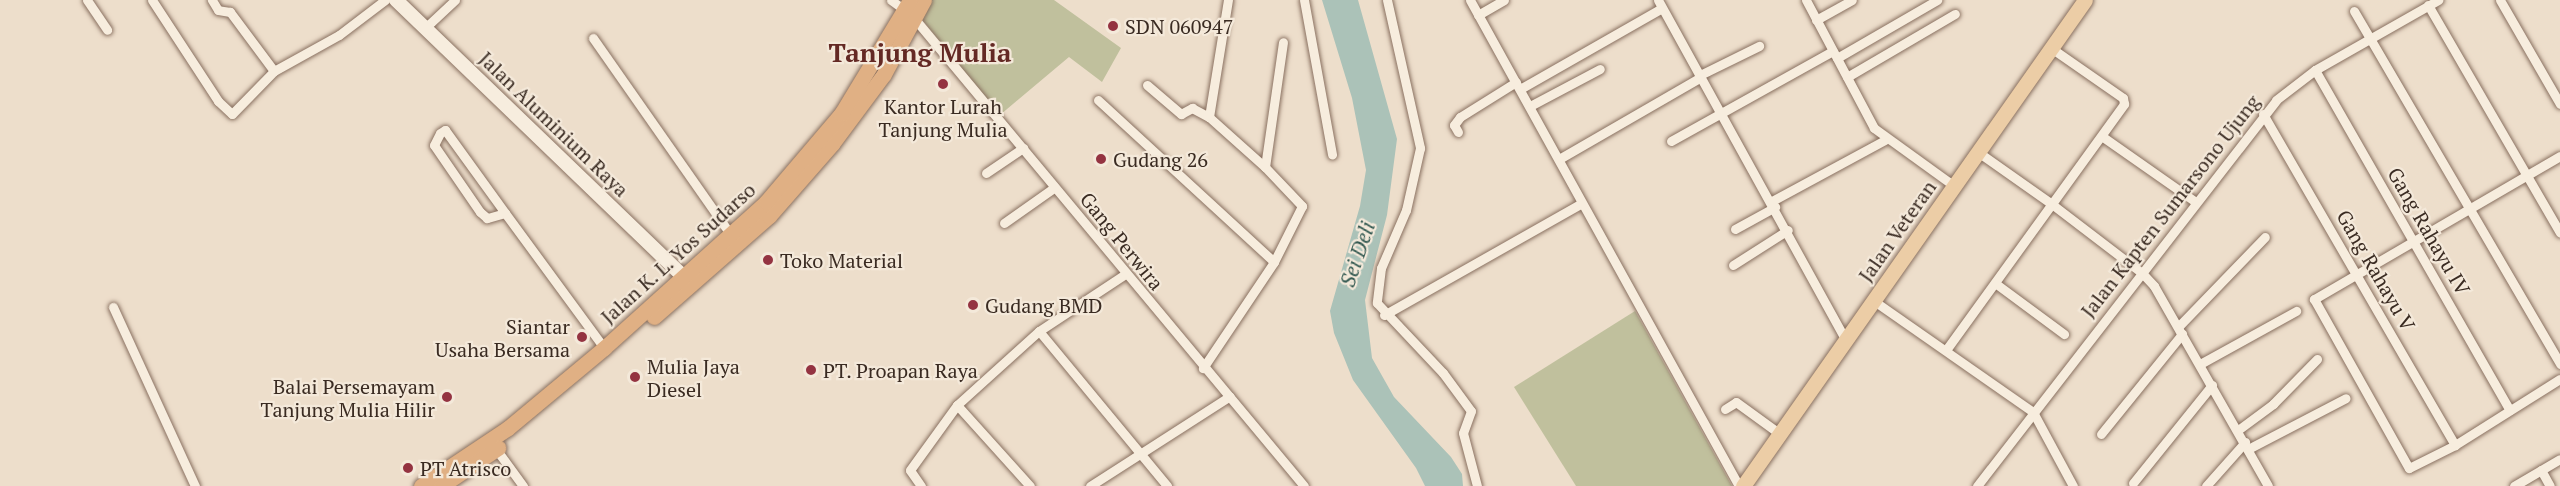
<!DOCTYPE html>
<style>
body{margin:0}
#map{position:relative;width:2560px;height:486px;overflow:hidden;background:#eddecb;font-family:"PT Serif",serif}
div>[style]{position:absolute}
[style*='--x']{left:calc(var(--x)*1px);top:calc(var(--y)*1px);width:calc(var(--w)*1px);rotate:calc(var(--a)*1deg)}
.cemetery>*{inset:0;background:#c0c09d}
.water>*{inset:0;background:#abc2b8}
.roads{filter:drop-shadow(0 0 2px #897060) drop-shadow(0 0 2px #897060)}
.minor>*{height:9px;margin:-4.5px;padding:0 4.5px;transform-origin:4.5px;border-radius:4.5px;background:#f7edde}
.secondary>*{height:14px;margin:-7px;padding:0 7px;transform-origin:7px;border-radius:7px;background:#f7edde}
.primary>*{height:15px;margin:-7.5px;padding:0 7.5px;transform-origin:7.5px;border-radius:7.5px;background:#eccda6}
.trunk>*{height:15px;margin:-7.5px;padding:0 7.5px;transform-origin:7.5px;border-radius:7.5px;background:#e0b084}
.dots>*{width:16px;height:16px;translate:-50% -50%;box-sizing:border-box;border:3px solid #f4e9da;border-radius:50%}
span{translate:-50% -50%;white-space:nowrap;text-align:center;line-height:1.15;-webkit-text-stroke:4.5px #f4e9da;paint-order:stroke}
.poi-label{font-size:20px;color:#3a2b22}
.left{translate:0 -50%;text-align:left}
.right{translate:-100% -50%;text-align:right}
.street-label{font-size:20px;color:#3a2b22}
.water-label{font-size:21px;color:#335951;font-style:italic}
.district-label{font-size:26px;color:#642924;font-weight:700}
</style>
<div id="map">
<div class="cemetery">
<div style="clip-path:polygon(927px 0,1054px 0,1121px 48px,1102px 82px,1069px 57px,1000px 115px,920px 17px)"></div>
<div style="clip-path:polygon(1635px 311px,1732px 486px,1576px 486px,1514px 387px)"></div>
</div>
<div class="water">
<div style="clip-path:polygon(1322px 0,1358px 0,1397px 139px,1387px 215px,1365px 300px,1372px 358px,1394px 397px,1451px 457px,1462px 474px,1463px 486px,1425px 486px,1416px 468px,1353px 380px,1334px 333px,1330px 311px,1360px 206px,1366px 170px,1352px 98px)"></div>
</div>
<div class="roads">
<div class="minor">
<div style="--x:87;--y:0;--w:36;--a:56"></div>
<div style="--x:152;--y:0;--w:121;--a:56.8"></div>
<div style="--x:218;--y:101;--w:19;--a:43"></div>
<div style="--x:232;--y:114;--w:60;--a:-45.7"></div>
<div style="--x:274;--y:71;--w:74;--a:-126.7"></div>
<div style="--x:230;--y:12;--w:12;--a:-171"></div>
<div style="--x:218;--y:10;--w:12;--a:-121"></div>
<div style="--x:891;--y:0;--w:19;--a:36"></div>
<div style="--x:1304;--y:0;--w:157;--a:79.7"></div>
<div style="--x:1387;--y:0;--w:152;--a:77.4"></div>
<div style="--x:1420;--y:148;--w:64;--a:102.7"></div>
<div style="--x:1406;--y:210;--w:63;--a:113.3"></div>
<div style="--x:1381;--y:268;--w:35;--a:97"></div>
<div style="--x:1377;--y:303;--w:96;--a:46.7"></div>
<div style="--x:1443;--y:373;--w:47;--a:53.6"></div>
<div style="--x:1471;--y:411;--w:23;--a:110"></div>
<div style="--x:1463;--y:433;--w:55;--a:75.2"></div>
<div style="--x:1470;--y:0;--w:555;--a:61.04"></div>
<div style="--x:1658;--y:0;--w:389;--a:61.1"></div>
<div style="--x:1806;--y:0;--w:145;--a:62"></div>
<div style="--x:1874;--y:128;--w:99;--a:35.9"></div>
<div style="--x:2500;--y:0;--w:120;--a:60"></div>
<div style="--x:2428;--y:5;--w:263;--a:59.9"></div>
<div style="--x:2354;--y:11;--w:409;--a:59.7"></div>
<div style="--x:1478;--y:15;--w:30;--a:-30"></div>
<div style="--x:914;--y:18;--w:609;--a:50.19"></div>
<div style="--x:1816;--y:20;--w:41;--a:-29.1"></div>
<div style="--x:425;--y:28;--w:41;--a:-43"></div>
<div style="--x:593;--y:38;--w:241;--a:55"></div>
<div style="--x:1837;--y:58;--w:116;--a:-30.1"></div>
<div style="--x:2315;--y:70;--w:392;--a:60.2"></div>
<div style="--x:274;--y:71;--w:74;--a:-29"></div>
<div style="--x:339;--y:35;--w:58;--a:-37.3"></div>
<div style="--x:1700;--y:75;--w:66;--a:-26.2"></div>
<div style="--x:1847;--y:77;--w:125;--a:-30.3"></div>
<div style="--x:1147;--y:85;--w:45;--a:40.5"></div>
<div style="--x:1181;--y:114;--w:13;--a:-29"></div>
<div style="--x:1192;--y:108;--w:19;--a:28"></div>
<div style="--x:1209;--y:117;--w:75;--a:41.8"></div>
<div style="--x:1265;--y:167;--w:54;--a:46.5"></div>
<div style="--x:1302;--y:206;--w:63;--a:116.6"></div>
<div style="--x:1274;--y:262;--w:128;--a:123.8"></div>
<div style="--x:1520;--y:89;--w:163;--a:-29.7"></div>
<div style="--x:1098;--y:100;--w:239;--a:42.6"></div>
<div style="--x:1530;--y:106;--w:79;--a:-27.9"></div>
<div style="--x:2263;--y:114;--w:383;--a:59.9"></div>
<div style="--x:1209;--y:117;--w:119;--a:-80.8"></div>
<div style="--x:1458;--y:132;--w:8;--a:-120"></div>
<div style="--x:1454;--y:125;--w:10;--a:-53"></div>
<div style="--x:1460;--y:117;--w:66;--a:-32"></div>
<div style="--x:2103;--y:137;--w:113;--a:35"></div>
<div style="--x:1671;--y:141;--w:185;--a:-29.1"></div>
<div style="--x:1978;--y:152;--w:92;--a:35.2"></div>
<div style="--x:2053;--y:205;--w:112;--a:37.4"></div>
<div style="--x:2142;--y:273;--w:18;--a:47"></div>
<div style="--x:2154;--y:286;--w:230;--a:60.3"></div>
<div style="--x:2560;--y:156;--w:285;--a:149.8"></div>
<div style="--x:2314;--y:299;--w:194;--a:60.7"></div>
<div style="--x:2409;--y:468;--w:51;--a:-26.6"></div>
<div style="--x:2455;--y:445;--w:124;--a:-32.2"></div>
<div style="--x:1559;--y:159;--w:164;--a:-30"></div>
<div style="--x:1265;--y:167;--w:126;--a:-81.8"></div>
<div style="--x:986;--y:173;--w:45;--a:-34"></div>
<div style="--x:1772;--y:201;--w:128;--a:-28.4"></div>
<div style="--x:505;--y:213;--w:19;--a:164"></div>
<div style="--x:487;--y:218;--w:9;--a:-139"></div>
<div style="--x:480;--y:212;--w:81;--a:-124.5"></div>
<div style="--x:434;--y:145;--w:13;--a:-63"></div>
<div style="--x:440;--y:133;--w:6;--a:-31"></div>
<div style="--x:445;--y:130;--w:102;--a:54.1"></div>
<div style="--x:505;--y:213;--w:167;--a:53.7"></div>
<div style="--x:1004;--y:223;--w:62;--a:-35.2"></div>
<div style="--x:1735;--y:229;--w:46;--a:-28.8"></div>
<div style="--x:1733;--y:265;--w:65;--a:-32.5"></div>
<div style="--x:1995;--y:283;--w:86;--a:36.5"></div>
<div style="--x:1874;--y:301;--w:194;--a:34.9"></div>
<div style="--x:2033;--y:412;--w:84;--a:61.6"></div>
<div style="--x:113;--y:307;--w:197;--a:65.4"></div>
<div style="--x:1384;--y:315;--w:227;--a:-29.5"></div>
<div style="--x:2178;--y:327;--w:125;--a:-46"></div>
<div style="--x:1039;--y:331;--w:201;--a:50.4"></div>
<div style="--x:1946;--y:350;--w:304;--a:-54.1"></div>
<div style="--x:2124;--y:104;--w:6;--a:-99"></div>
<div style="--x:2123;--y:98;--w:88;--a:-145.2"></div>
<div style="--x:2200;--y:364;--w:110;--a:-28.9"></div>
<div style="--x:957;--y:405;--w:109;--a:48"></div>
<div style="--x:1725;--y:409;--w:13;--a:-32"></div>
<div style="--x:1736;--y:402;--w:54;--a:36"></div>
<div style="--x:2238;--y:430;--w:44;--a:-36.6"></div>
<div style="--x:2273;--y:404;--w:63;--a:-45.6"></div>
<div style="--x:2101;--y:434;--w:129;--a:-51"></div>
<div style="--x:496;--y:449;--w:46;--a:53.9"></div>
<div style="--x:2248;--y:449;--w:110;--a:-27.5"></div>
<div style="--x:2541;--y:470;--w:18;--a:61"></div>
<div style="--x:2133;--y:483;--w:126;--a:-51.1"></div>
<div style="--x:921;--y:486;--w:19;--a:-125"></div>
<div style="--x:910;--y:470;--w:80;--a:-54.1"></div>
<div style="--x:957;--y:405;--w:110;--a:-42.1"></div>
<div style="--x:1039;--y:331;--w:103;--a:-33.5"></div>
<div style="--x:1090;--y:486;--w:166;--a:-32.7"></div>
<div style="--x:1977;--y:486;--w:488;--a:-52.2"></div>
<div style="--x:2276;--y:100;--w:49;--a:-37.6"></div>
<div style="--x:2315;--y:70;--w:142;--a:-29.6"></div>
<div style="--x:2206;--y:486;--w:59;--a:-48.4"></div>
<div style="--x:2514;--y:486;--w:53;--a:-30.4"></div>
</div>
<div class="secondary">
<div style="--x:396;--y:0;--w:400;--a:43.9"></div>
</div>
<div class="primary">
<div style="--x:1743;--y:486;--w:594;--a:-54.87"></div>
</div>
<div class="trunk">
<div style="--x:654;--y:317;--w:153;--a:-41.3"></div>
<div style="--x:769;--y:216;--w:96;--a:-48.8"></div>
<div style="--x:832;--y:144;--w:87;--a:-53.4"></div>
<div style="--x:884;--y:74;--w:84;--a:-61.6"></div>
<div style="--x:421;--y:486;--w:105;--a:-33.7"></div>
<div style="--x:508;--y:428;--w:125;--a:-39.8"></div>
<div style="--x:604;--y:348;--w:218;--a:-42"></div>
<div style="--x:766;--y:202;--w:116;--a:-49.6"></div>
<div style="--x:841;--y:114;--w:133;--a:-58.8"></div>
<div style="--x:441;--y:486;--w:69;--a:-33.7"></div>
</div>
</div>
<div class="dots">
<div style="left:1113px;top:26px;background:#943341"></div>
<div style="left:943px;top:84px;background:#943341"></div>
<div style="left:1101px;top:159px;background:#943341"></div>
<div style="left:768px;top:260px;background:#943341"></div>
<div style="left:973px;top:305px;background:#943341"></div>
<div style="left:582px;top:337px;background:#943341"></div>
<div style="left:811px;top:370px;background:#943341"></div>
<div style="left:635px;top:377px;background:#943341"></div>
<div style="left:447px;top:397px;background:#943341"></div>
<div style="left:408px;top:468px;background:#943341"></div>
</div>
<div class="poi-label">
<span class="left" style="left:1125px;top:26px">SDN 060947</span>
<span style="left:943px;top:118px">Kantor Lurah<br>Tanjung Mulia</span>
<span class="left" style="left:1113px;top:159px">Gudang 26</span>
<span class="left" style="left:780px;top:260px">Toko Material</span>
<span class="left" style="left:985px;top:305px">Gudang BMD</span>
<span class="right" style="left:570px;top:338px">Siantar<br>Usaha Bersama</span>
<span class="left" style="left:647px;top:378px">Mulia Jaya<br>Diesel</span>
<span class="left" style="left:823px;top:370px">PT. Proapan Raya</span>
<span class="right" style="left:435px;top:398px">Balai Persemayam<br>Tanjung Mulia Hilir</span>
<span class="left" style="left:420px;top:468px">PT Atrisco</span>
</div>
<div class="street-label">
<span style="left:554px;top:124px;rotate:44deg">Jalan Aluminium Raya</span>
<span style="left:2170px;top:206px;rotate:-52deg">Jalan Kapten Sumarsono Ujung</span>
<span style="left:1897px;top:231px;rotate:-55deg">Jalan Veteran</span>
<span style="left:2429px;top:231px;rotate:60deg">Gang Rahayu IV</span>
<span style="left:1122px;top:241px;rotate:51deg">Gang Perwira</span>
<span style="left:678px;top:253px;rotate:-42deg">Jalan K. L. Yos Sudarso</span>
<span style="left:2376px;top:270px;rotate:60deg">Gang Rahayu V</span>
</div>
<div class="water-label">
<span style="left:1357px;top:254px;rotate:-71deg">Sei Deli</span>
</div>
<div class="district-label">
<span style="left:920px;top:53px">Tanjung Mulia</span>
</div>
</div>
